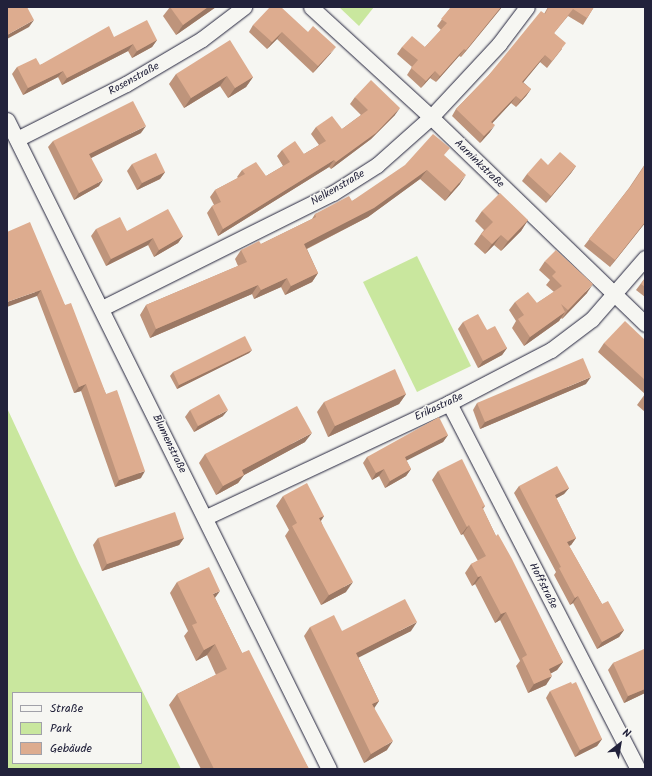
<!DOCTYPE html>
<meta charset="utf-8">
<style>
body{margin:0}
#map{position:relative;width:652px;height:776px;overflow:hidden;background:#f6f6f2;font-family:Kalam,sans-serif}
div>[style]{position:absolute}
[style*='--x']{left:calc(var(--x)*1px);top:calc(var(--y)*1px);width:calc(var(--w)*1px);rotate:calc(var(--a)*1deg)}
.green>*{inset:0;background:#c9e79e}
.roads{filter:drop-shadow(0 0 1px #22223b) drop-shadow(0 0 1px #22223b)}
.minor>*{height:15px;margin:-7.5px;padding:0 7.5px;transform-origin:7.5px;border-radius:7.5px;background:#f6f6f2}
.wall>*{inset:0;background:#be947b}
.shaded-wall>*{inset:0;background:#9b7864}
.building>*{inset:0;background:#ddac8f}
span{translate:-50% -50%;white-space:nowrap;text-align:center;line-height:1.15;-webkit-text-stroke:3px #f6f6f2;paint-order:stroke}
.street-label{font-size:11px;color:#22223b}
.frame{position:absolute;inset:0;border:8px solid #22223b;pointer-events:none}
.legend{position:absolute;left:12px;top:692px;width:130px;height:72px;box-sizing:border-box;background:#f6f6f2;border:1px solid #a1a1a9;margin:0;padding:5px 7px;list-style:none;font-size:12px;color:#22223b}
.legend li{display:flex;align-items:center;gap:8px;height:20px}
.legend b{width:20px;border:1px solid #a1a1a9}
.north{position:absolute;left:600px;top:724px;width:40px;height:40px;-webkit-text-stroke:3px #f6f6f2;paint-order:stroke;rotate:31deg;font-size:11px;font-weight:700;line-height:16px;text-align:center;color:#22223b}
.north::after{content:'';display:block;margin:auto;width:14px;height:18px;background:#22223b;clip-path:polygon(50% 0,100% 100%,50% 72%,0 100%)}
</style>
<div id="map">
<div class="green">
<div style="clip-path:polygon(339px 7px,374px 7px,359px 26px)"></div>
<div style="clip-path:polygon(417px 256px,471px 366px,417px 392px,363px 282px)"></div>
<div style="clip-path:polygon(evenodd,7px 408px,78px 561px,181px 769px,7px 769px,7px 408px,13px 693px,141px 693px,141px 763px,13px 763px,13px 693px)"></div>
</div>
<div class="roads">
<div class="minor">
<div style="--x:311;--y:7;--w:163;--a:42.5"></div>
<div style="--x:431;--y:117;--w:298;--a:44"></div>
<div style="--x:7;--y:120;--w:724;--a:63.61"></div>
<div style="--x:17;--y:139;--w:122;--a:-26.8"></div>
<div style="--x:126;--y:84;--w:88;--a:-30.6"></div>
<div style="--x:202;--y:39;--w:53;--a:-37.3"></div>
<div style="--x:102;--y:308;--w:258;--a:-26.5"></div>
<div style="--x:333;--y:193;--w:52;--a:-32.5"></div>
<div style="--x:377;--y:165;--w:72;--a:-41.6"></div>
<div style="--x:431;--y:117;--w:100;--a:-47"></div>
<div style="--x:499;--y:44;--w:46;--a:-52.9"></div>
<div style="--x:449;--y:403;--w:412;--a:62.7"></div>
<div style="--x:206;--y:517;--w:268;--a:-25.1"></div>
<div style="--x:449;--y:403;--w:115;--a:-27.5"></div>
<div style="--x:551;--y:350;--w:51;--a:-37.1"></div>
<div style="--x:592;--y:319;--w:81;--a:-49"></div>
</div>
</div>
<div class="wall">
<div style="clip-path:polygon(170px 7px,216px 7px,176px 35px,163px 16px)"></div>
<div style="clip-path:polygon(451px 7px,502px 7px,461px 57px,459px 56px,436px 82px,430px 78px,421px 88px,407px 75px,412px 67px,397px 54px,402px 47px,425px 47px,441px 30px,437px 26px)"></div>
<div style="clip-path:polygon(548px 7px,594px 7px,583px 25px,568px 16px,554px 33px,562px 49px,547px 68px,540px 62px,523px 82px,531px 89px,526px 96px,516px 107px,511px 103px,492px 123px,490px 132px,480px 143px,452px 116px,456px 109px,488px 76px,544px 14px)"></div>
<div style="clip-path:polygon(253px 25px,308px 32px,331px 53px,313px 73px,277px 39px,267px 49px,249px 32px)"></div>
<div style="clip-path:polygon(114px 37px,157px 40px,152px 47px,132px 58px,128px 51px,62px 85px,58px 77px,23px 95px,12px 74px,17px 67px,40px 65px)"></div>
<div style="clip-path:polygon(176px 74px,253px 77px,246px 87px,228px 98px,220px 86px,184px 108px,169px 84px)"></div>
<div style="clip-path:polygon(355px 97px,395px 115px,371px 139px,331px 169px,329px 167px,218px 236px,207px 213px,212px 206px,214px 205px,210px 197px,215px 190px,238px 178px,237px 177px,242px 170px,266px 176px,283px 166px,277px 156px,282px 150px,304px 154px,319px 145px,311px 134px,316px 127px,342px 129px,361px 115px,350px 104px)"></div>
<div style="clip-path:polygon(141px 133px,91px 158px,99px 186px,74px 200px,48px 147px,53px 141px)"></div>
<div style="clip-path:polygon(444px 156px,460px 184px,445px 201px,420px 179px,368px 217px,307px 249px,318px 273px,312px 282px,285px 295px,281px 287px,254px 299px,252px 294px,150px 338px,140px 315px,146px 305px,238px 266px,235px 259px,241px 250px,261px 244px,312px 219px,315px 214px,352px 201px)"></div>
<div style="clip-path:polygon(132px 164px,165px 172px,160px 179px,137px 190px,127px 171px)"></div>
<div style="clip-path:polygon(645px 164px,645px 223px,610px 267px,584px 246px,629px 188px)"></div>
<div style="clip-path:polygon(548px 165px,576px 166px,571px 173px,546px 203px,522px 181px,527px 174px)"></div>
<div style="clip-path:polygon(482px 211px,528px 220px,521px 231px,501px 251px,494px 245px,485px 254px,474px 244px,481px 234px,484px 230px,475px 221px)"></div>
<div style="clip-path:polygon(96px 229px,127px 231px,183px 236px,178px 243px,154px 257px,148px 245px,106px 266px,91px 236px)"></div>
<div style="clip-path:polygon(7px 232px,65px 305px,106px 394px,141px 478px,115px 487px,81px 391px,74px 393px,37px 296px)"></div>
<div style="clip-path:polygon(545px 261px,587px 293px,562px 319px,561px 318px,559px 321px,524px 346px,512px 328px,516px 321px,509px 310px,515px 302px,537px 303px,554px 292px,546px 285px,550px 280px,539px 270px)"></div>
<div style="clip-path:polygon(645px 278px,645px 297px,636px 290px)"></div>
<div style="clip-path:polygon(463px 322px,487px 330px,507px 348px,502px 355px,478px 368px,458px 329px)"></div>
<div style="clip-path:polygon(645px 340px,645px 412px,637px 405px,645px 394px,598px 352px,604px 343px)"></div>
<div style="clip-path:polygon(252px 350px,249px 353px,177px 389px,170px 376px,173px 372px)"></div>
<div style="clip-path:polygon(586px 384px,480px 429px,473px 410px,477px 403px)"></div>
<div style="clip-path:polygon(406px 394px,399px 404px,328px 437px,317px 412px,324px 402px)"></div>
<div style="clip-path:polygon(190px 410px,223px 416px,194px 432px,185px 417px)"></div>
<div style="clip-path:polygon(448px 435px,443px 442px,406px 460px,411px 469px,406px 476px,385px 488px,379px 476px,372px 480px,363px 463px,367px 457px)"></div>
<div style="clip-path:polygon(305px 442px,244px 475px,238px 483px,216px 495px,199px 463px,205px 454px)"></div>
<div style="clip-path:polygon(438px 471px,485px 506px,483px 509px,496px 536px,563px 662px,557px 670px,551px 673px,546px 685px,528px 693px,516px 666px,520px 661px,500px 620px,495px 623px,475px 584px,472px 586px,465px 573px,471px 564px,478px 561px,463px 534px,461px 535px,432px 480px)"></div>
<div style="clip-path:polygon(519px 486px,569px 488px,564px 494px,556px 498px,576px 538px,571px 545px,569px 546px,602px 604px,624px 630px,619px 637px,597px 649px,573px 603px,570px 605px,554px 575px,556px 572px,514px 493px)"></div>
<div style="clip-path:polygon(283px 496px,324px 516px,321px 521px,346px 592px,321px 605px,285px 536px,289px 530px,276px 506px)"></div>
<div style="clip-path:polygon(98px 538px,184px 538px,179px 545px,102px 571px,93px 545px)"></div>
<div style="clip-path:polygon(177px 582px,215px 598px,242px 653px,309px 769px,201px 769px,169px 705px,177px 694px,216px 675px,207px 655px,196px 661px,184px 636px,188px 631px,170px 593px)"></div>
<div style="clip-path:polygon(310px 627px,342px 631px,411px 631px,358px 657px,379px 701px,374px 707px,387px 750px,364px 763px,304px 636px)"></div>
<div style="clip-path:polygon(645px 652px,645px 693px,624px 703px,608px 670px,613px 663px)"></div>
<div style="clip-path:polygon(550px 691px,602px 739px,597px 746px,575px 757px,546px 698px)"></div>
</div>
<div class="shaded-wall">
<div style="clip-path:polygon(208px 7px,216px 7px,176px 35px,183px 25px)"></div>
<div style="clip-path:polygon(501px 7px,502px 7px,461px 57px,466px 50px)"></div>
<div style="clip-path:polygon(34px 20px,29px 27px,7px 39px,7px 35px)"></div>
<div style="clip-path:polygon(282px 32px,277px 39px,267px 49px,272px 42px)"></div>
<div style="clip-path:polygon(157px 40px,152px 47px,132px 58px,137px 51px)"></div>
<div style="clip-path:polygon(133px 44px,128px 51px,62px 85px,67px 78px)"></div>
<div style="clip-path:polygon(336px 47px,331px 53px,313px 73px,318px 66px)"></div>
<div style="clip-path:polygon(464px 49px,459px 56px,436px 82px,440px 76px)"></div>
<div style="clip-path:polygon(545px 55px,540px 62px,518px 89px,522px 82px)"></div>
<div style="clip-path:polygon(63px 71px,58px 77px,23px 95px,28px 88px)"></div>
<div style="clip-path:polygon(435px 71px,430px 78px,421px 88px,426px 81px)"></div>
<div style="clip-path:polygon(227px 76px,220px 86px,184px 108px,191px 98px)"></div>
<div style="clip-path:polygon(253px 77px,246px 87px,228px 98px,235px 88px)"></div>
<div style="clip-path:polygon(531px 89px,526px 96px,516px 107px,521px 100px)"></div>
<div style="clip-path:polygon(516px 96px,511px 103px,487px 129px,491px 122px)"></div>
<div style="clip-path:polygon(400px 108px,395px 115px,371px 139px,331px 169px,336px 162px)"></div>
<div style="clip-path:polygon(495px 125px,490px 132px,480px 143px,484px 136px)"></div>
<div style="clip-path:polygon(146px 126px,141px 133px,85px 161px,89px 154px)"></div>
<div style="clip-path:polygon(334px 160px,329px 167px,218px 236px,223px 229px)"></div>
<div style="clip-path:polygon(576px 166px,571px 173px,546px 203px,551px 196px)"></div>
<div style="clip-path:polygon(427px 170px,420px 179px,368px 217px,298px 253px,304px 244px)"></div>
<div style="clip-path:polygon(165px 172px,160px 179px,137px 190px,142px 183px)"></div>
<div style="clip-path:polygon(466px 175px,460px 184px,445px 201px,451px 192px)"></div>
<div style="clip-path:polygon(103px 180px,99px 186px,74px 200px,79px 193px)"></div>
<div style="clip-path:polygon(528px 220px,521px 231px,501px 251px,508px 241px)"></div>
<div style="clip-path:polygon(645px 222px,645px 223px,610px 267px,615px 260px)"></div>
<div style="clip-path:polygon(501px 235px,494px 245px,485px 254px,492px 244px)"></div>
<div style="clip-path:polygon(183px 236px,178px 243px,154px 257px,159px 250px)"></div>
<div style="clip-path:polygon(153px 238px,148px 245px,106px 266px,111px 259px)"></div>
<div style="clip-path:polygon(318px 273px,312px 282px,285px 295px,291px 286px)"></div>
<div style="clip-path:polygon(287px 278px,281px 287px,254px 299px,261px 290px)"></div>
<div style="clip-path:polygon(593px 284px,587px 293px,562px 319px,568px 310px)"></div>
<div style="clip-path:polygon(258px 285px,252px 294px,150px 338px,156px 329px)"></div>
<div style="clip-path:polygon(41px 290px,37px 296px,7px 307px,7px 302px)"></div>
<div style="clip-path:polygon(565px 312px,559px 321px,524px 346px,530px 337px)"></div>
<div style="clip-path:polygon(507px 348px,502px 355px,478px 368px,483px 361px)"></div>
<div style="clip-path:polygon(252px 350px,249px 353px,177px 389px,179px 385px)"></div>
<div style="clip-path:polygon(591px 377px,586px 384px,480px 429px,485px 422px)"></div>
<div style="clip-path:polygon(86px 384px,81px 391px,74px 393px,79px 387px)"></div>
<div style="clip-path:polygon(406px 394px,399px 404px,328px 437px,335px 426px)"></div>
<div style="clip-path:polygon(228px 410px,223px 416px,194px 432px,198px 426px)"></div>
<div style="clip-path:polygon(312px 433px,305px 442px,244px 475px,238px 483px,216px 495px,223px 486px,242px 470px)"></div>
<div style="clip-path:polygon(448px 435px,443px 442px,400px 464px,405px 457px)"></div>
<div style="clip-path:polygon(384px 469px,379px 476px,372px 480px,376px 473px)"></div>
<div style="clip-path:polygon(411px 469px,406px 476px,385px 488px,390px 481px)"></div>
<div style="clip-path:polygon(145px 471px,141px 478px,115px 487px,119px 480px)"></div>
<div style="clip-path:polygon(569px 488px,564px 494px,550px 502px,555px 495px)"></div>
<div style="clip-path:polygon(324px 516px,317px 526px,319px 518px)"></div>
<div style="clip-path:polygon(469px 525px,463px 534px,461px 535px,467px 527px)"></div>
<div style="clip-path:polygon(184px 538px,179px 545px,102px 571px,107px 564px)"></div>
<div style="clip-path:polygon(576px 538px,571px 545px,562px 549px,567px 542px)"></div>
<div style="clip-path:polygon(481px 576px,475px 584px,472px 586px,478px 577px)"></div>
<div style="clip-path:polygon(353px 582px,346px 592px,321px 605px,329px 595px)"></div>
<div style="clip-path:polygon(220px 591px,212px 602px,213px 594px)"></div>
<div style="clip-path:polygon(578px 596px,573px 603px,570px 605px,575px 598px)"></div>
<div style="clip-path:polygon(506px 612px,500px 620px,495px 623px,501px 614px)"></div>
<div style="clip-path:polygon(417px 622px,411px 631px,350px 662px,356px 653px)"></div>
<div style="clip-path:polygon(624px 630px,619px 637px,597px 649px,602px 642px)"></div>
<div style="clip-path:polygon(215px 644px,207px 655px,196px 661px,204px 650px)"></div>
<div style="clip-path:polygon(563px 662px,557px 670px,543px 678px,549px 669px)"></div>
<div style="clip-path:polygon(552px 676px,546px 685px,528px 693px,534px 684px)"></div>
<div style="clip-path:polygon(645px 689px,645px 693px,624px 703px,628px 696px)"></div>
<div style="clip-path:polygon(379px 701px,373px 710px,372px 704px)"></div>
<div style="clip-path:polygon(602px 739px,597px 746px,575px 757px,580px 750px)"></div>
<div style="clip-path:polygon(393px 741px,387px 750px,364px 763px,371px 754px)"></div>
</div>
<div class="building">
<div style="clip-path:polygon(7px 7px,27px 7px,34px 20px,7px 35px)"></div>
<div style="clip-path:polygon(170px 7px,208px 7px,183px 25px)"></div>
<div style="clip-path:polygon(270px 7px,281px 7px,308px 32px,313px 26px,336px 47px,318px 66px,282px 32px,272px 42px,253px 25px)"></div>
<div style="clip-path:polygon(451px 7px,501px 7px,466px 50px,464px 49px,440px 76px,435px 71px,426px 81px,411px 68px,418px 60px,402px 47px,412px 36px,425px 47px,447px 23px,441px 19px)"></div>
<div style="clip-path:polygon(549px 7px,594px 7px,587px 18px,573px 9px,554px 33px,566px 43px,552px 61px,545px 55px,522px 82px,531px 89px,521px 100px,516px 96px,491px 122px,495px 125px,484px 136px,456px 109px,488px 76px,541px 11px,545px 14px)"></div>
<div style="clip-path:polygon(147px 20px,157px 40px,137px 51px,133px 44px,67px 78px,63px 71px,28px 88px,17px 67px,36px 58px,40px 65px,109px 26px,114px 37px)"></div>
<div style="clip-path:polygon(230px 40px,253px 77px,235px 88px,227px 76px,191px 98px,176px 74px)"></div>
<div style="clip-path:polygon(371px 80px,400px 108px,376px 133px,336px 162px,334px 160px,223px 229px,212px 206px,221px 202px,215px 190px,245px 174px,242px 170px,256px 162px,266px 176px,290px 162px,282px 150px,295px 141px,304px 154px,326px 141px,316px 127px,332px 116px,342px 129px,368px 110px,355px 97px)"></div>
<div style="clip-path:polygon(133px 101px,146px 126px,89px 154px,103px 180px,79px 193px,53px 141px)"></div>
<div style="clip-path:polygon(433px 134px,450px 148px,444px 155px,466px 175px,451px 192px,427px 170px,374px 208px,304px 244px,318px 273px,291px 286px,287px 278px,261px 290px,258px 285px,156px 329px,146px 305px,247px 262px,241px 250px,259px 241px,261px 244px,316px 217px,315px 214px,349px 196px,352px 201px,405px 165px)"></div>
<div style="clip-path:polygon(560px 152px,576px 166px,551px 196px,527px 174px,541px 158px,548px 165px)"></div>
<div style="clip-path:polygon(156px 153px,165px 172px,142px 183px,132px 164px)"></div>
<div style="clip-path:polygon(645px 165px,645px 222px,615px 260px,589px 239px,631px 186px)"></div>
<div style="clip-path:polygon(500px 193px,528px 220px,508px 241px,501px 235px,492px 244px,481px 234px,493px 222px,482px 211px)"></div>
<div style="clip-path:polygon(168px 209px,183px 236px,159px 250px,153px 238px,111px 259px,96px 229px,120px 217px,127px 231px)"></div>
<div style="clip-path:polygon(30px 222px,65px 305px,71px 303px,106px 394px,117px 390px,145px 471px,119px 480px,86px 384px,79px 387px,41px 290px,7px 302px,7px 232px)"></div>
<div style="clip-path:polygon(556px 250px,593px 284px,568px 310px,561px 304px,565px 312px,530px 337px,518px 319px,524px 315px,515px 302px,528px 292px,537px 303px,562px 286px,552px 276px,556px 272px,545px 261px)"></div>
<div style="clip-path:polygon(645px 278px,645px 287px,641px 284px)"></div>
<div style="clip-path:polygon(478px 314px,487px 330px,495px 326px,507px 348px,483px 361px,463px 322px)"></div>
<div style="clip-path:polygon(625px 321px,645px 340px,645px 380px,604px 343px)"></div>
<div style="clip-path:polygon(245px 336px,252px 350px,179px 385px,173px 372px)"></div>
<div style="clip-path:polygon(583px 358px,591px 377px,485px 422px,477px 403px)"></div>
<div style="clip-path:polygon(395px 369px,406px 394px,335px 426px,324px 402px)"></div>
<div style="clip-path:polygon(219px 394px,228px 410px,198px 426px,190px 410px)"></div>
<div style="clip-path:polygon(297px 406px,312px 433px,242px 470px,244px 475px,223px 486px,205px 454px)"></div>
<div style="clip-path:polygon(439px 417px,448px 435px,405px 457px,411px 469px,390px 481px,384px 469px,376px 473px,367px 457px)"></div>
<div style="clip-path:polygon(462px 459px,485px 506px,482px 507px,496px 536px,498px 534px,512px 559px,563px 662px,549px 669px,552px 676px,534px 684px,522px 658px,527px 655px,506px 612px,501px 614px,481px 576px,478px 577px,471px 564px,486px 556px,469px 525px,467px 527px,438px 471px)"></div>
<div style="clip-path:polygon(557px 466px,569px 488px,555px 495px,576px 538px,567px 542px,602px 604px,608px 601px,624px 630px,602px 642px,578px 596px,575px 598px,559px 568px,561px 567px,519px 486px)"></div>
<div style="clip-path:polygon(307px 483px,324px 516px,319px 518px,353px 582px,329px 595px,292px 526px,297px 523px,283px 496px)"></div>
<div style="clip-path:polygon(175px 512px,184px 538px,107px 564px,98px 538px)"></div>
<div style="clip-path:polygon(209px 567px,220px 591px,213px 594px,242px 653px,249px 650px,309px 769px,214px 769px,177px 694px,227px 669px,215px 644px,204px 650px,192px 625px,197px 623px,177px 582px)"></div>
<div style="clip-path:polygon(405px 599px,417px 622px,356px 653px,379px 701px,372px 704px,393px 741px,371px 754px,310px 627px,334px 615px,342px 631px)"></div>
<div style="clip-path:polygon(644px 649px,645px 652px,645px 689px,628px 696px,613px 663px)"></div>
<div style="clip-path:polygon(571px 682px,572px 684px,576px 682px,602px 739px,580px 750px,550px 691px)"></div>
</div>
<div class="street-label">
<span style="left:134px;top:79px;rotate:-29deg">Rosenstraße</span>
<span style="left:479px;top:164px;rotate:44deg">Aarninkstraße</span>
<span style="left:338px;top:188px;rotate:-30deg">Nelkenstraße</span>
<span style="left:439px;top:407px;rotate:-25deg">Erikastraße</span>
<span style="left:169px;top:444px;rotate:64deg">Blumenstraße</span>
<span style="left:543px;top:586px;rotate:63deg">Hoffstraße</span>
</div>
<div class="frame"></div>
<ul class="legend">
<li><b style="height:5px;background:#f6f6f2"></b>Straße</li>
<li><b style="height:11px;background:#c9e79e"></b>Park</li>
<li><b style="height:11px;background:#ddac8f"></b>Gebäude</li>
</ul>
<div class="north">N</div>
</div>
